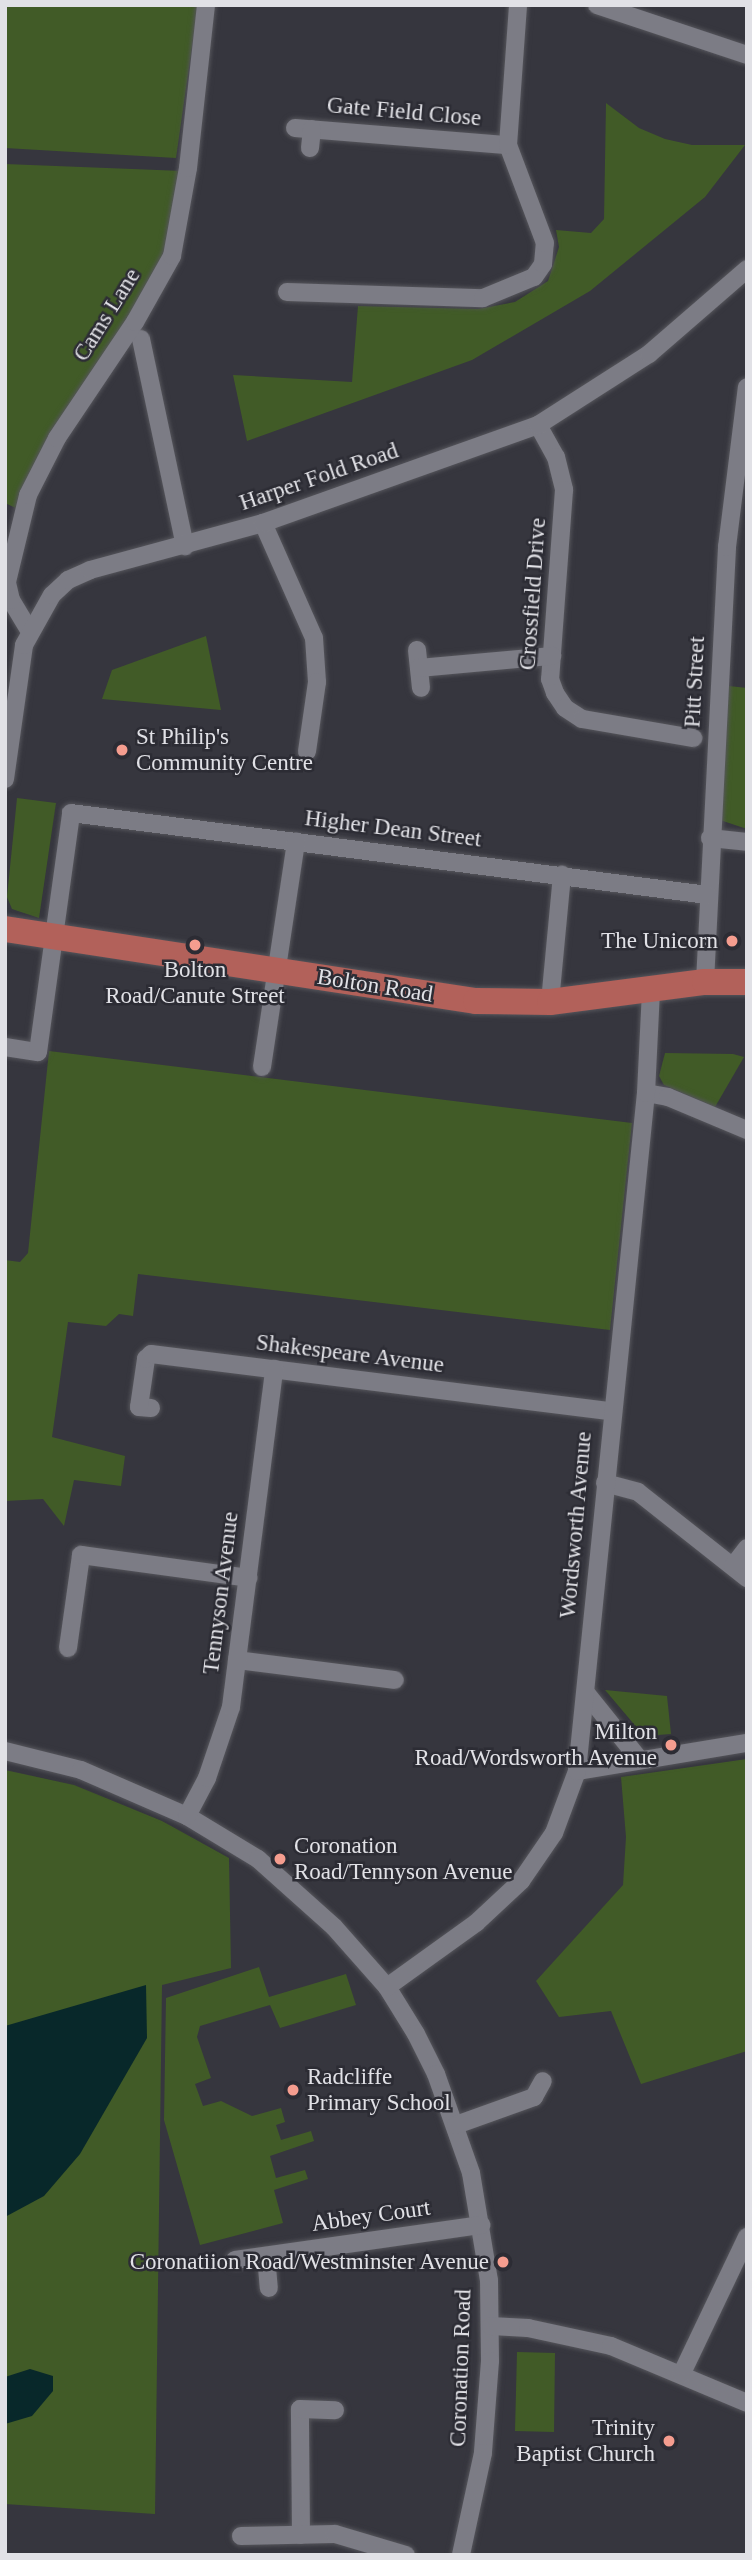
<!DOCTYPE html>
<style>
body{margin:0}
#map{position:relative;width:752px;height:2560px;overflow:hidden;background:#36363e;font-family:"Times New Roman",serif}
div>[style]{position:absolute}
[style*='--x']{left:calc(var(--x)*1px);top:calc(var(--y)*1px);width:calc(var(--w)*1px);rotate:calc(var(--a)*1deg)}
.green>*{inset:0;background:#415b27}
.water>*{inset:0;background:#08282a}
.roads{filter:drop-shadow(0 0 2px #55555b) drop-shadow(0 0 2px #55555b)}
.minor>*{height:18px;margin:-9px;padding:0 9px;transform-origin:9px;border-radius:9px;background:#7c7c85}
.primary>*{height:26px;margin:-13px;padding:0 13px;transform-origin:13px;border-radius:13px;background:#b2615a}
.dots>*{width:19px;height:19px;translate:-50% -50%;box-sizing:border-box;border:4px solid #2c2c34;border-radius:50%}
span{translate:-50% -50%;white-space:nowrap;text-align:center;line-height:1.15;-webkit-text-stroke:5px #2c2c34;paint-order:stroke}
.street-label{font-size:23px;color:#e1e1e6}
.poi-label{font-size:23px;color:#e1e1e6}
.left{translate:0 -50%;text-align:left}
.right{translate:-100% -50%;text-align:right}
.frame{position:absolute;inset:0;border:7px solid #e1e1e6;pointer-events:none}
</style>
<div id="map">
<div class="green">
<div style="clip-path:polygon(5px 5px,198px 5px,176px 158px,5px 148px)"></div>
<div style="clip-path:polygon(606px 103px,639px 128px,665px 139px,692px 145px,745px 145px,705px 197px,590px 291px,472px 360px,247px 441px,233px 375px,352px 382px,358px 306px,478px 309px,515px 302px,548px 281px,559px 247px,556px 230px,591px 233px,604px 219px)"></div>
<div style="clip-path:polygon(5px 164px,183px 171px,176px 234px,143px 296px,64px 414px,18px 509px,5px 503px)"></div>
<div style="clip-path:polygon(206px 636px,221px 710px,102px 699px,112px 670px)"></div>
<div style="clip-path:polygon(729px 686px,747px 688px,747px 829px,717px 819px)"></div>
<div style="clip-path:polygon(17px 798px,56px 803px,39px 918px,12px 909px,7px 897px)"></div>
<div style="clip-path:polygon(49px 1051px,632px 1123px,610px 1330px,138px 1274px,133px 1316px,119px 1314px,106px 1326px,68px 1322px,52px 1437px,125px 1456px,121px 1486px,74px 1480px,64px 1526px,43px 1499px,5px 1501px,5px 1260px,20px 1262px,28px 1253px)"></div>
<div style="clip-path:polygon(665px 1053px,733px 1054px,744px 1057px,715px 1107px,664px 1085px,659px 1076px)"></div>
<div style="clip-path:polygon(605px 1690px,667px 1696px,671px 1734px,644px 1736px)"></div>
<div style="clip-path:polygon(747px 1759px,747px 2051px,641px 2084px,611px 2011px,559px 2017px,536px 1981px,623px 1885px,626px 1837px,621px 1777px)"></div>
<div style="clip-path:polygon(5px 1770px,74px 1785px,162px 1821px,229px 1858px,231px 1968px,162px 1985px,155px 2514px,5px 2504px)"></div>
<div style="clip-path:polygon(259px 1967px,269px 1997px,346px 1974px,356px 2005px,280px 2028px,270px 2005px,200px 2026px,197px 2037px,211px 2078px,195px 2084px,203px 2106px,221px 2101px,252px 2116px,281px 2108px,285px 2122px,276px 2125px,281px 2140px,311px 2131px,314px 2141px,270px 2156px,276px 2178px,305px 2170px,308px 2179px,274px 2190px,283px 2223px,200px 2245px,164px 2120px,166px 1998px)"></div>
<div style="clip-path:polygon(517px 2352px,555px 2353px,554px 2432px,515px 2431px)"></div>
</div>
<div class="water">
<div style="clip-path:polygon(146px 1985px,147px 2038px,80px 2154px,44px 2196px,5px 2217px,5px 2026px)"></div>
<div style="clip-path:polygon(30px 2369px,53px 2376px,53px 2391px,32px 2416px,5px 2424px,5px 2377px)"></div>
</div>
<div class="roads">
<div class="minor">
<div style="--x:597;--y:5;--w:158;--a:18.4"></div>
<div style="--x:295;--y:128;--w:214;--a:4.6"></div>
<div style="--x:310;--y:148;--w:19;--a:-84"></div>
<div style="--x:287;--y:292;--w:196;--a:1.8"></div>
<div style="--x:483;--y:298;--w:55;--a:-22.4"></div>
<div style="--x:534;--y:277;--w:16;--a:-55"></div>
<div style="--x:543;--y:264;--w:21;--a:-85"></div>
<div style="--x:545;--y:243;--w:105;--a:-110.7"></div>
<div style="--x:508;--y:145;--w:140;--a:-85.9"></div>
<div style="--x:141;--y:339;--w:212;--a:78"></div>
<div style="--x:538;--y:425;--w:37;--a:61"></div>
<div style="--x:556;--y:457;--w:34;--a:76"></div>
<div style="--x:564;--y:490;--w:190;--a:94.2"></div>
<div style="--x:550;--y:679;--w:15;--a:70"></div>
<div style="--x:555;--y:693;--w:18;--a:56"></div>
<div style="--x:565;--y:708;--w:20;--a:33"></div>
<div style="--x:582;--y:719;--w:113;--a:9.7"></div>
<div style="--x:263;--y:523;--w:126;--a:66.1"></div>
<div style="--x:314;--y:638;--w:44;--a:86.1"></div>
<div style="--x:317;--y:682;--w:70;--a:98.2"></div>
<div style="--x:29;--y:630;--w:35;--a:-121"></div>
<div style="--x:11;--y:600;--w:18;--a:-103"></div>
<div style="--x:7;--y:582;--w:89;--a:-76.4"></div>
<div style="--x:28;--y:495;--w:64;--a:-63"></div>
<div style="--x:57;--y:438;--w:140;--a:-56.1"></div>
<div style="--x:135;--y:322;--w:76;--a:-60.7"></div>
<div style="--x:172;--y:256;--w:89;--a:-79.7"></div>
<div style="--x:188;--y:168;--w:164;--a:-83.7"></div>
<div style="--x:417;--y:650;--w:38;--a:84"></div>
<div style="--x:419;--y:668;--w:134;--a:-5.2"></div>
<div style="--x:5;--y:779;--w:135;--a:-81.9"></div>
<div style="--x:24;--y:645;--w:57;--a:-60.8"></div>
<div style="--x:52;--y:595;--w:22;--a:-43"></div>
<div style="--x:68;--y:580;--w:24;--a:-24"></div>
<div style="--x:90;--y:570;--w:179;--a:-15.2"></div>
<div style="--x:263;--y:523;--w:292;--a:-19.6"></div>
<div style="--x:538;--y:425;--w:132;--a:-32.6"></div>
<div style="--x:649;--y:354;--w:130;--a:-40.9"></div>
<div style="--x:710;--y:838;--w:37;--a:6"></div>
<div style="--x:705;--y:982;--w:436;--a:-87.1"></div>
<div style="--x:727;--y:547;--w:161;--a:-82.9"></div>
<div style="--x:550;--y:1002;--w:128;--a:-84.6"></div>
<div style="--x:5;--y:1047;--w:33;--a:9"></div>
<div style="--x:38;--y:1052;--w:241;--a:-82.1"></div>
<div style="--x:71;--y:813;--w:642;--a:7.34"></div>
<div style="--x:262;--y:1067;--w:228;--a:-81.4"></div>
<div style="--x:646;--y:1093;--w:22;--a:10"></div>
<div style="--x:668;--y:1097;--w:86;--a:22.7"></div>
<div style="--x:151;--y:1408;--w:12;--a:-175"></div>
<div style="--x:139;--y:1407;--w:49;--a:-81.7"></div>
<div style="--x:146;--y:1359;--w:7;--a:-45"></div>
<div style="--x:151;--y:1354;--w:463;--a:7.1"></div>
<div style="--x:605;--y:1483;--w:34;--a:15"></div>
<div style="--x:638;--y:1492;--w:139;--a:38.3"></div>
<div style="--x:733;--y:1566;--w:23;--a:-52"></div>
<div style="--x:68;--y:1648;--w:94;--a:-82"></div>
<div style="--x:81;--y:1555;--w:169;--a:7.8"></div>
<div style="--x:237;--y:1660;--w:159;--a:7.2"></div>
<div style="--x:586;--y:1693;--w:85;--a:51.2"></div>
<div style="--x:5;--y:1751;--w:78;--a:14"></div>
<div style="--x:81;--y:1770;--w:116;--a:23.5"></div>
<div style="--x:187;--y:1816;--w:83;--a:31.2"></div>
<div style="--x:258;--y:1859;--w:102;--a:41.8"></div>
<div style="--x:334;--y:1927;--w:80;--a:48.5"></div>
<div style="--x:387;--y:1987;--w:55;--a:58.3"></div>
<div style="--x:416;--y:2034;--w:45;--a:63.4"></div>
<div style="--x:436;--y:2074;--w:105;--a:70.5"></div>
<div style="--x:471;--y:2173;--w:109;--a:80.5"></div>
<div style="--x:489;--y:2280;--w:81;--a:89.3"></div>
<div style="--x:490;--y:2361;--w:92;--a:94.4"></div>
<div style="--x:483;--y:2453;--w:104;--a:102.2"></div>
<div style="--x:577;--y:1771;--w:172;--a:-9.4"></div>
<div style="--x:187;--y:1816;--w:43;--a:-62.2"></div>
<div style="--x:207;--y:1778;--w:75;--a:-71.3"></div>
<div style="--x:231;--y:1707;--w:341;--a:-82.7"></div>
<div style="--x:387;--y:1987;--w:110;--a:-35.7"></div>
<div style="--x:476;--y:1923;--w:62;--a:-43"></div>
<div style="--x:521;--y:1881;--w:58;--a:-55.5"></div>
<div style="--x:554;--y:1833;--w:66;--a:-69.6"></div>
<div style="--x:577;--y:1771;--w:682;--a:-84.19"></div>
<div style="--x:646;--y:1093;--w:104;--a:-87.2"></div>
<div style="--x:456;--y:2125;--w:83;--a:-19.7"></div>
<div style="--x:534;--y:2097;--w:18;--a:-61"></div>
<div style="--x:266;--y:2256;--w:32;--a:85"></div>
<div style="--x:235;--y:2260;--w:249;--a:-8.1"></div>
<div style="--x:491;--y:2326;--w:37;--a:3"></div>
<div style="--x:528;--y:2328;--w:85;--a:12.2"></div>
<div style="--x:611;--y:2346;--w:147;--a:22.7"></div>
<div style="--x:682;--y:2373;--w:151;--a:-64.5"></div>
<div style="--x:301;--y:2535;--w:126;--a:-90.5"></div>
<div style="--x:300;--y:2409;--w:35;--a:2"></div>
<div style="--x:241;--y:2536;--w:94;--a:-1.2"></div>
<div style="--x:335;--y:2534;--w:74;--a:16.5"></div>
</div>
<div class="primary">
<div style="--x:5;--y:929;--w:476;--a:8.7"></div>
<div style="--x:476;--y:1001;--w:74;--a:0.8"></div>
<div style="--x:550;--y:1002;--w:156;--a:-7.4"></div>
<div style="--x:705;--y:982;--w:42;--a:0"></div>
</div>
</div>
<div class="dots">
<div style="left:122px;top:750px;background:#f59d8f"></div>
<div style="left:732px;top:941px;background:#f59d8f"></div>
<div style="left:195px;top:945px;background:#f59d8f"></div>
<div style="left:671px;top:1745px;background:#f59d8f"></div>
<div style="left:280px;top:1859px;background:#f59d8f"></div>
<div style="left:293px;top:2090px;background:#f59d8f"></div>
<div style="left:503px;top:2262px;background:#f59d8f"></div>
<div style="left:669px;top:2441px;background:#f59d8f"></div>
</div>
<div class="street-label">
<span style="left:404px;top:112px;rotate:5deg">Gate Field Close</span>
<span style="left:107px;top:315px;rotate:-58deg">Cams Lane</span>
<span style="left:319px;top:477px;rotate:-19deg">Harper Fold Road</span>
<span style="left:533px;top:594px;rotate:-86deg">Crossfield Drive</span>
<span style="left:695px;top:682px;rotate:-87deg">Pitt Street</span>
<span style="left:393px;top:829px;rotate:7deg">Higher Dean Street</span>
<span style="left:375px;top:986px;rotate:9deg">Bolton Road</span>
<span style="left:350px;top:1354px;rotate:7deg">Shakespeare Avenue</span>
<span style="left:576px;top:1525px;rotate:-85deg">Wordsworth Avenue</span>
<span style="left:221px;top:1593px;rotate:-83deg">Tennyson Avenue</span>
<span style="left:371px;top:2216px;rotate:-8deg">Abbey Court</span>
<span style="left:461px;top:2368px;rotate:-88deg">Coronation Road</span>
</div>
<div class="poi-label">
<span class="left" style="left:136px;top:750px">St Philip's<br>Community Centre</span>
<span class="right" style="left:718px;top:941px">The Unicorn</span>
<span style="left:195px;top:983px">Bolton<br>Road/Canute Street</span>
<span class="right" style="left:657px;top:1745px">Milton<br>Road/Wordsworth Avenue</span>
<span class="left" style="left:294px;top:1859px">Coronation<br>Road/Tennyson Avenue</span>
<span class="left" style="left:307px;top:2090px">Radcliffe<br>Primary School</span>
<span class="right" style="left:489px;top:2262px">Coronatiion Road/Westminster Avenue</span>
<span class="right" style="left:655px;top:2441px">Trinity<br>Baptist Church</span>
</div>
<div class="frame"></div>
</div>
